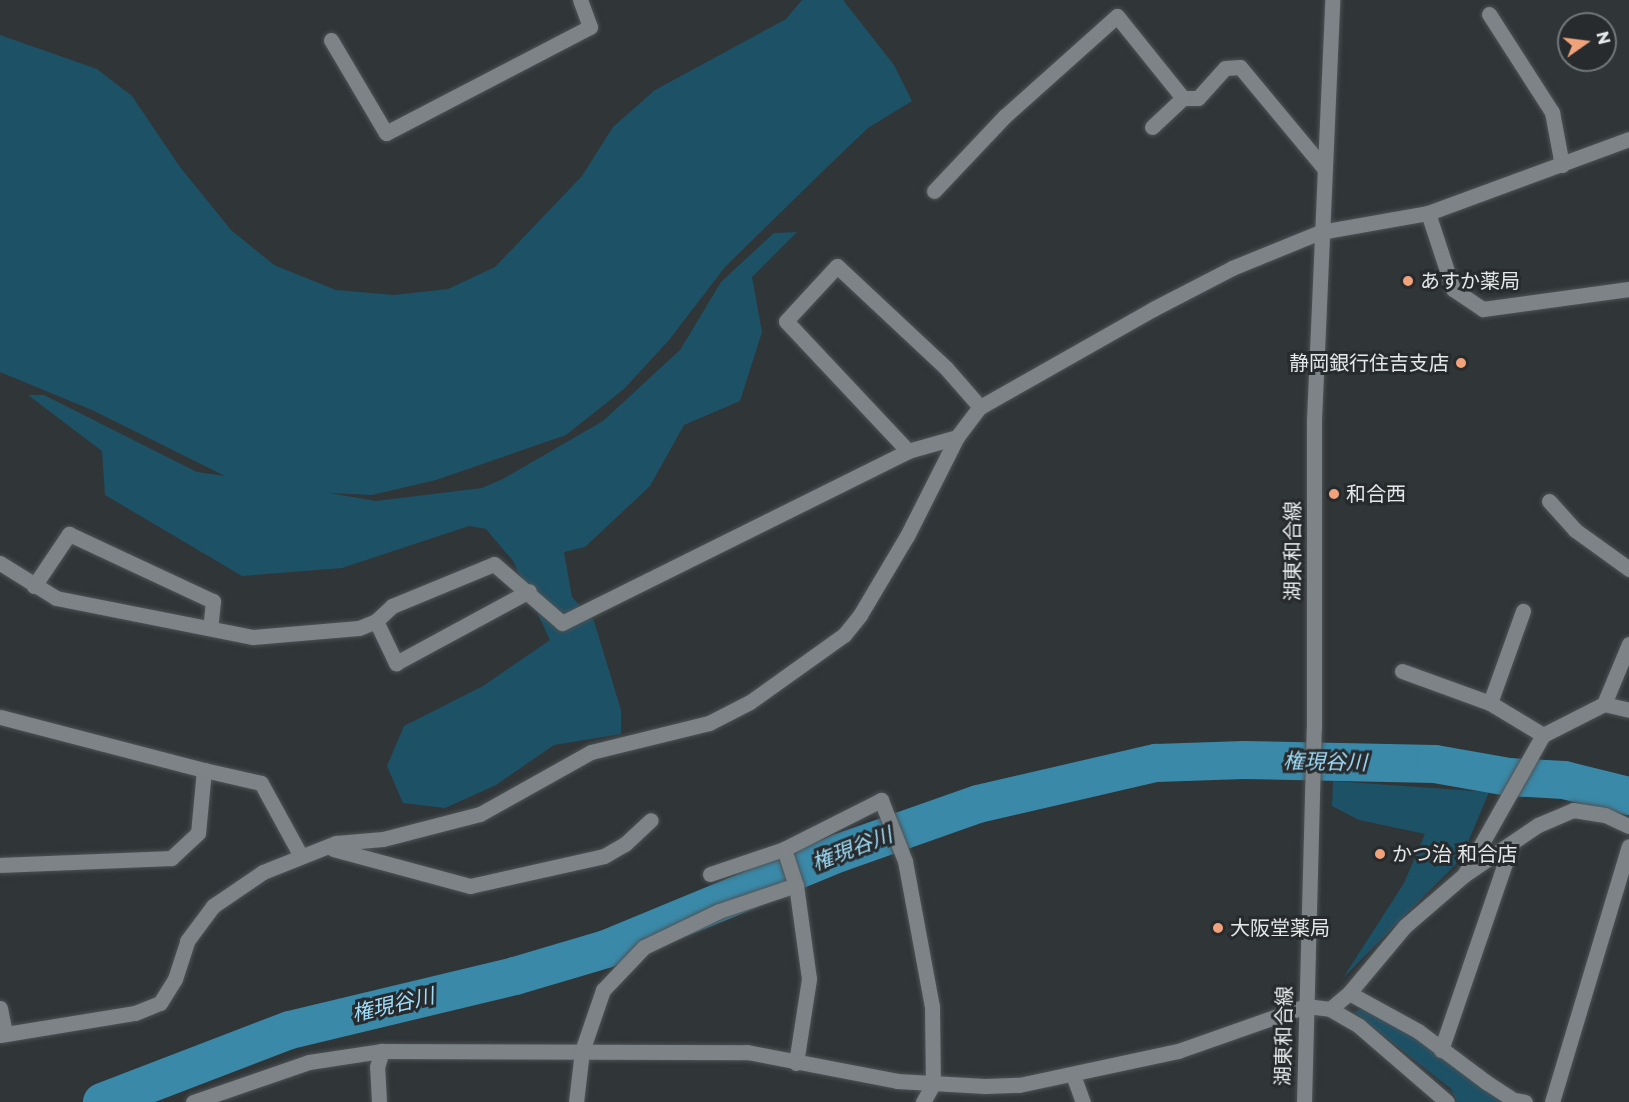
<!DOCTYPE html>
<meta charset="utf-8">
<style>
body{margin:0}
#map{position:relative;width:1629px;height:1102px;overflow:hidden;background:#303538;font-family:Montserrat,"Noto Sans JP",sans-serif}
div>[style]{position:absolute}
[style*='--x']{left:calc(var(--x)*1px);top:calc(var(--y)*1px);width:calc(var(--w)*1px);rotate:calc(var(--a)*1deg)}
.green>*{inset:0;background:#1d5166}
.river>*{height:38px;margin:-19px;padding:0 19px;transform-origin:19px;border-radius:19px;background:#3a89a9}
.roads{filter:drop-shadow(0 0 2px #4d5254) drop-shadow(0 0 2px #4d5254)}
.minor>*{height:15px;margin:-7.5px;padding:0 7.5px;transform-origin:7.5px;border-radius:7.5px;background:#7d8386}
.secondary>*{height:15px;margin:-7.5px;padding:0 7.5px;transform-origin:7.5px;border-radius:7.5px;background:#7d8386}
.dots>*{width:16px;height:16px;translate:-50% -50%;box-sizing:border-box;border:3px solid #272b2e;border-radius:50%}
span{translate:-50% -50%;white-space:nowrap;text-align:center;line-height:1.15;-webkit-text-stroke:6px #272b2e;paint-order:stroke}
.poi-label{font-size:20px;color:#e4e8e9}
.left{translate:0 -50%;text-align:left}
.right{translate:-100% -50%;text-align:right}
.street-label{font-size:20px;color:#e4e8e9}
.water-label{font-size:21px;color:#a0ddf8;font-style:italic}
.north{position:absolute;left:1557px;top:12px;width:60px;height:60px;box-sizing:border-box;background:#272b2e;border:2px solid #737779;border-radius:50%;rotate:76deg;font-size:16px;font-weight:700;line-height:24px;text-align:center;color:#e4e8e9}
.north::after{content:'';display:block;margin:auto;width:21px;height:27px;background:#f0a27a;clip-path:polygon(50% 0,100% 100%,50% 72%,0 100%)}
</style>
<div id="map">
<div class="green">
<div style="clip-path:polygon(802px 0,843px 0,894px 65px,912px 101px,868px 128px,821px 173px,725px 267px,669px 340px,624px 389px,566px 435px,436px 480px,372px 495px,329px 493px,376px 501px,482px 488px,503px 479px,603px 421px,680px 350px,721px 282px,774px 233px,797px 232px,752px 277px,762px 332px,740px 401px,684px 425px,650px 486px,585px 547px,564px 552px,572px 597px,594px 621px,621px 710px,621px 734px,554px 745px,496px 785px,445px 808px,403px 803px,387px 766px,404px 726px,483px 686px,550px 640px,513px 561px,486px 529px,469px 526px,342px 568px,242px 576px,105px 495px,102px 451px,28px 395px,44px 395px,197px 472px,225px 476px,92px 410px,0 372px,0 35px,97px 69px,132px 96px,180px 167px,231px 230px,274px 265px,336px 290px,394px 295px,448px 289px,495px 267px,582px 176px,613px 127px,655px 90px,786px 19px)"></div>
<div style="clip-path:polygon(1333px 781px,1489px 792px,1461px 859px,1343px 978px,1404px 883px,1425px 834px,1359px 820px,1332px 806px)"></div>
<div style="clip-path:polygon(1363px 1008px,1416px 1037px,1511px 1102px,1457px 1102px,1451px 1089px,1354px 1012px)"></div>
</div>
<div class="river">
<div style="--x:102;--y:1102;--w:201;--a:-21"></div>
<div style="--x:290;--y:1030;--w:231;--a:-13.5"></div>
<div style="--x:515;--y:976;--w:95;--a:-16.5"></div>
<div style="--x:606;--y:949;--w:252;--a:-22.4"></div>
<div style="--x:839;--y:853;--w:147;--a:-19.4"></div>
<div style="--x:978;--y:804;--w:183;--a:-13"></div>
<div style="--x:1156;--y:763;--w:88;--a:-2"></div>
<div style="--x:1244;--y:760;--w:191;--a:1.2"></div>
<div style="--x:1435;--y:764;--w:75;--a:10"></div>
<div style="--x:1509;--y:777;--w:55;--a:3.1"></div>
<div style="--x:1564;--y:780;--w:67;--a:13.8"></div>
</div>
<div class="roads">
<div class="minor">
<div style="--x:1489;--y:14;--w:117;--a:57.3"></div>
<div style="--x:1552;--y:112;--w:54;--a:79.3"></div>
<div style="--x:331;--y:40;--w:108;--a:59.4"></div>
<div style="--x:386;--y:133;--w:230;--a:-27.5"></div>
<div style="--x:590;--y:27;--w:29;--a:-110"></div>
<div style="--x:1152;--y:127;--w:42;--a:-43.1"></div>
<div style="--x:1183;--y:98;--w:15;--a:0"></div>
<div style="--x:1198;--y:98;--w:40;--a:-48"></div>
<div style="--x:1225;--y:68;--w:15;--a:-4"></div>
<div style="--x:1240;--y:67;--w:130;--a:50.3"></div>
<div style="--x:934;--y:191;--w:103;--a:-46.6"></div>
<div style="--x:1005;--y:116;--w:150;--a:-41.8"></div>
<div style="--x:1117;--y:16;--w:105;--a:51.2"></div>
<div style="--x:1428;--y:213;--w:80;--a:71.8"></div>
<div style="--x:1453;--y:289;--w:36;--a:34"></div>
<div style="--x:1483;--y:309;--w:147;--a:-7.8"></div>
<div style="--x:908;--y:451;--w:178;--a:-133.2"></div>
<div style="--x:786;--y:321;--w:75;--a:-47.2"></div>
<div style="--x:837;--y:266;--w:149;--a:43.1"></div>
<div style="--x:946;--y:368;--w:52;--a:48.9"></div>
<div style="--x:1549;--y:501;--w:39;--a:48"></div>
<div style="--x:1575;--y:530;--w:67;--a:35.8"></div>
<div style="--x:0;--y:563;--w:66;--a:32"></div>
<div style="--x:56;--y:598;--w:201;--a:11.2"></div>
<div style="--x:253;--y:637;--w:106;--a:-4.9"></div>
<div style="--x:359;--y:628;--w:18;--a:-22"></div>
<div style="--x:376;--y:621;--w:22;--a:-43"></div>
<div style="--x:392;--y:606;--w:110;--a:-22.4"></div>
<div style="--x:494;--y:564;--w:90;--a:40.9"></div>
<div style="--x:562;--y:623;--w:386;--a:-26.4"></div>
<div style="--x:908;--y:451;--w:51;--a:-15.9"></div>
<div style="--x:34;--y:586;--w:63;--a:-56.1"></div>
<div style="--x:69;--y:534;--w:159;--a:25"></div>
<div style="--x:213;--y:601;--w:27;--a:96"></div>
<div style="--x:376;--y:621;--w:47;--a:64.5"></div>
<div style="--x:396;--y:663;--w:151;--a:-28.4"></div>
<div style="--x:1402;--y:671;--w:94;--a:20"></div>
<div style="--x:1490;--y:703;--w:62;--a:31.1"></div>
<div style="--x:1490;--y:703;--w:98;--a:-70.3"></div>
<div style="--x:1604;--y:704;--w:65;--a:-67.4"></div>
<div style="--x:0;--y:717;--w:211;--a:14.6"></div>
<div style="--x:204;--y:770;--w:63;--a:95.4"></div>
<div style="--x:198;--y:833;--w:37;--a:137"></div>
<div style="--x:171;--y:858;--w:171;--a:177.7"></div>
<div style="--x:204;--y:770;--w:58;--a:12.8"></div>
<div style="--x:261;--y:783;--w:83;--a:61.3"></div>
<div style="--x:333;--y:849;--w:142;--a:15.1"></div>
<div style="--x:470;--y:886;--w:137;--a:-12.6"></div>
<div style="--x:604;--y:856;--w:24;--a:-30"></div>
<div style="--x:625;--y:844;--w:35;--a:-43"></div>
<div style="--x:784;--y:849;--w:38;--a:72"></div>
<div style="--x:796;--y:885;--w:95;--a:82.1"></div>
<div style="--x:809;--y:979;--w:85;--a:98.8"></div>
<div style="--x:1467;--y:873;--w:86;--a:-34.1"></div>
<div style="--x:1538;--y:825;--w:38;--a:-23"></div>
<div style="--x:1573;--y:810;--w:32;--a:9"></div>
<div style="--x:1605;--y:815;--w:26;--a:25"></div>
<div style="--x:710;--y:874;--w:78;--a:-18.7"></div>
<div style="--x:784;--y:849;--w:109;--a:-26.8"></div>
<div style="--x:881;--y:800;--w:66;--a:68.5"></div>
<div style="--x:905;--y:861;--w:147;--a:79.5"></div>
<div style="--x:932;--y:1006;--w:78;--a:89.3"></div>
<div style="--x:933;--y:1084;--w:21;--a:119"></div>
<div style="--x:1349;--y:993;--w:79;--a:28.8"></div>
<div style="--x:1418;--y:1031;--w:85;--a:36.9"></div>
<div style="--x:1486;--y:1082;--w:33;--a:33"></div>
<div style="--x:1514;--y:1100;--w:11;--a:10"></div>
<div style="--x:0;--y:1008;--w:26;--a:79"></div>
<div style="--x:1330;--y:1009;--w:34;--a:30"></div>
<div style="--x:1359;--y:1026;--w:116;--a:40.8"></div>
<div style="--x:0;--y:1035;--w:137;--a:-9.3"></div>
<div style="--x:135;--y:1013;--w:27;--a:-22"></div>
<div style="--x:160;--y:1003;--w:28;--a:-58"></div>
<div style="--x:175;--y:979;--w:40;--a:-72"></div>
<div style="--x:187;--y:941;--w:44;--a:-53.4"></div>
<div style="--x:213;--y:906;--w:60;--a:-34.2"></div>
<div style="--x:263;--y:872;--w:79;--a:-21.7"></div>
<div style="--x:336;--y:843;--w:47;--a:-4.9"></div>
<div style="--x:383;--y:839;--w:100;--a:-14.5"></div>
<div style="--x:480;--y:814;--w:127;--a:-29.2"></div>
<div style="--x:591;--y:752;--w:122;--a:-13.8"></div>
<div style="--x:709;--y:723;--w:46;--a:-27.1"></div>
<div style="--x:750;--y:702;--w:115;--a:-35.5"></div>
<div style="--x:844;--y:635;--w:26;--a:-51"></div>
<div style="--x:860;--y:615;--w:92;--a:-59.3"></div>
<div style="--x:907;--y:536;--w:111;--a:-63.2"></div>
<div style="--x:957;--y:437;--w:38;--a:-53"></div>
<div style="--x:980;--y:407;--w:199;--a:-29.5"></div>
<div style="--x:1153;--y:309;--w:89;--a:-27.4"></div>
<div style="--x:1232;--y:268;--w:95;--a:-22.2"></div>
<div style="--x:1320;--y:232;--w:110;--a:-10"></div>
<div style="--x:1428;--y:213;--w:214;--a:-20.2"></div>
<div style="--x:1441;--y:1050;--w:216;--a:-71.1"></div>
<div style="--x:1073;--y:1075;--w:29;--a:70"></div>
<div style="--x:193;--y:1102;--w:123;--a:-19"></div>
<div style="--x:309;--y:1062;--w:74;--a:-8.6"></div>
<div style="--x:382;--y:1051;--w:365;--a:0.2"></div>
<div style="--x:747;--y:1052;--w:153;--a:10.9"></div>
<div style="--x:897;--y:1081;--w:88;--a:3.3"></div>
<div style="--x:985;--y:1086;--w:34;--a:-2"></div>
<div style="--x:1019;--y:1085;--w:163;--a:-12.1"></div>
<div style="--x:1178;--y:1051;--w:136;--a:-19.4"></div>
<div style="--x:1306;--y:1006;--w:24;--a:7"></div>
<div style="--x:1330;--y:1009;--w:25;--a:-40"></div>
<div style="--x:1349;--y:993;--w:87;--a:-50.1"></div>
<div style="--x:1405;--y:926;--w:78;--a:-40.8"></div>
<div style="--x:1464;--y:875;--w:161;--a:-60.6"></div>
<div style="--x:1543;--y:735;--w:68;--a:-26.9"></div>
<div style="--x:1604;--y:704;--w:26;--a:13"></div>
<div style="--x:379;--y:1102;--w:35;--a:-93"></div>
<div style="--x:377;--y:1067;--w:17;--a:-73"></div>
<div style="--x:576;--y:1102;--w:51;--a:-83.3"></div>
<div style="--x:582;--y:1051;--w:65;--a:-71"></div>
<div style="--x:603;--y:990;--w:59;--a:-46.4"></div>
<div style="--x:644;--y:947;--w:83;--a:-25.6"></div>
<div style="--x:719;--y:911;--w:81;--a:-18.7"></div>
<div style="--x:1552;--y:1102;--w:267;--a:-73.3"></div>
</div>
<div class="secondary">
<div style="--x:1304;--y:1102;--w:374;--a:-88.5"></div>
<div style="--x:1314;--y:728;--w:308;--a:-90"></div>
<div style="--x:1314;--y:420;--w:420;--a:-87.5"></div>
</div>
</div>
<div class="dots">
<div style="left:1408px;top:281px;background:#f0a27a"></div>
<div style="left:1461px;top:363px;background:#f0a27a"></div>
<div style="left:1334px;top:494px;background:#f0a27a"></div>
<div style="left:1380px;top:854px;background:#f0a27a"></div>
<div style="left:1218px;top:928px;background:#f0a27a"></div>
</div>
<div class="poi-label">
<span class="left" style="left:1420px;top:281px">あすか薬局</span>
<span class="right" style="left:1449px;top:363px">静岡銀行住吉支店</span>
<span class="left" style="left:1346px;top:494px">和合西</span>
<span class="left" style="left:1392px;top:854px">かつ治 和合店</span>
<span class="left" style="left:1230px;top:928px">大阪堂薬局</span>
</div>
<div class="street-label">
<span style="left:1293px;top:551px;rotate:-90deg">湖東和合線</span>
<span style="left:1284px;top:1036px;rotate:-89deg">湖東和合線</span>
</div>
<div class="water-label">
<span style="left:1325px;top:762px;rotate:1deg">権現谷川</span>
<span style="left:852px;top:849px;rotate:-21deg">権現谷川</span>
<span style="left:393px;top:1005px;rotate:-13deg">権現谷川</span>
</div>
<div class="north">N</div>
</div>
